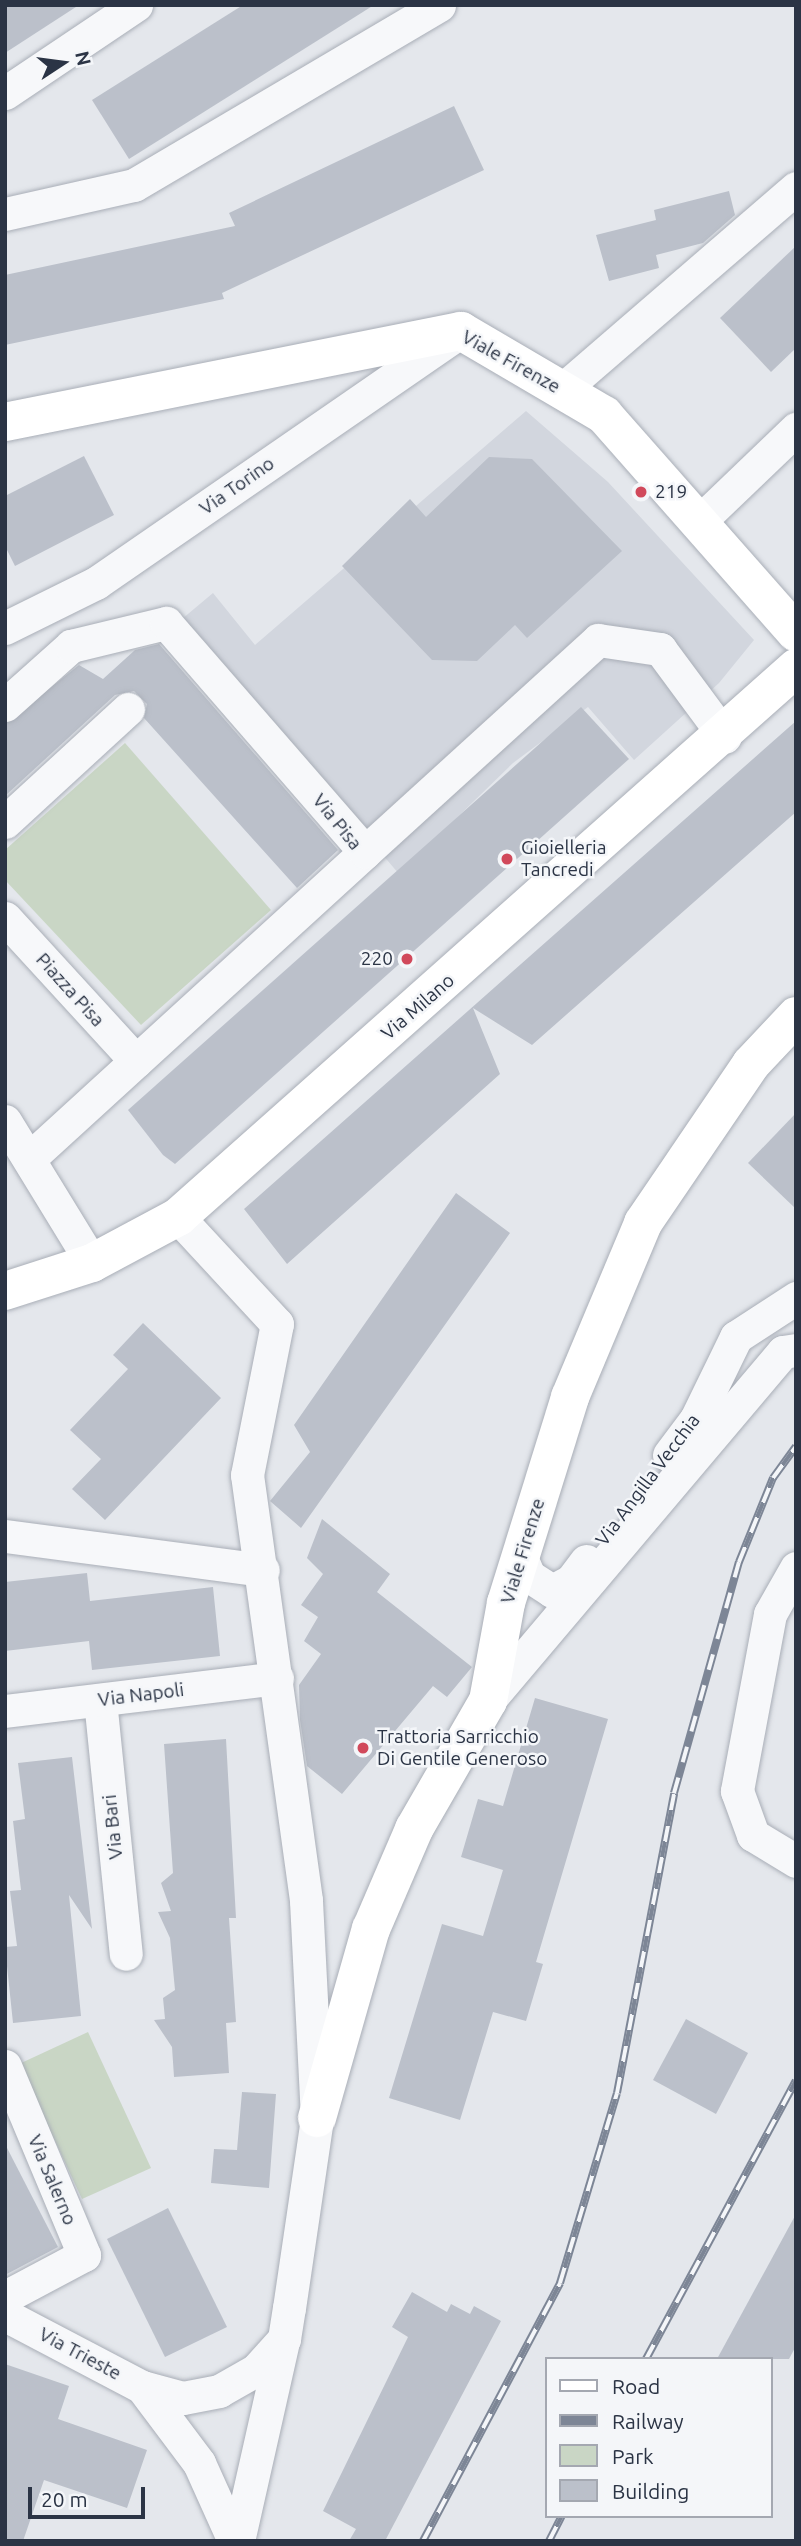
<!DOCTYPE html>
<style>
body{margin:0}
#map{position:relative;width:801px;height:2546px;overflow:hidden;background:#e4e7ec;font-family:Ubuntu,sans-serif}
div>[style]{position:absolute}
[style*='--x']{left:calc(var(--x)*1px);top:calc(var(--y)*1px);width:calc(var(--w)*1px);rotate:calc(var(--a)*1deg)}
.built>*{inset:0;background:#d2d6de}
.green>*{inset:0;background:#c9d6c5}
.building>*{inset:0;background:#bbc0ca}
.roads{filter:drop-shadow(0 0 2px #a9aeb7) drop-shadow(0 0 2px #a9aeb7)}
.street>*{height:33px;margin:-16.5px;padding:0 16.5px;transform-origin:16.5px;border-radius:16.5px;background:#f7f8fa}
.secondary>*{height:38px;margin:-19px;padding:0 19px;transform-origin:19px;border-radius:19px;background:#fff}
.primary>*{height:38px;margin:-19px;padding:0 19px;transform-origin:19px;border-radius:19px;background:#fff}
.rail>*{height:8px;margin-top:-4px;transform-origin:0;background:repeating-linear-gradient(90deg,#f4f6f9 0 16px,#7d8696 0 32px);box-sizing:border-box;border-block:2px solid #7d8696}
.dots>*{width:19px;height:19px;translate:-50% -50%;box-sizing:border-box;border:4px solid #f4f6f9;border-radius:50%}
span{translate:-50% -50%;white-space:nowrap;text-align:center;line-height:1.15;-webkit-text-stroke:5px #f4f6f9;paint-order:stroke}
.street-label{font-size:19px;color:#2b3445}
.poi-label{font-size:19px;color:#2b3445}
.left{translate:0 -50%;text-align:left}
.right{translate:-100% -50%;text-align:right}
.frame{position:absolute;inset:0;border:7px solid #2b3445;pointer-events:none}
.legend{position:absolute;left:545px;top:2357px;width:228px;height:161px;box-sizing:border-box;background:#f4f6f9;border:2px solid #a4a8b1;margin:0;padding:9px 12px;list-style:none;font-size:21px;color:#2b3445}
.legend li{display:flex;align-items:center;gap:14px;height:35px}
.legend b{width:35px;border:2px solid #a4a8b1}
.north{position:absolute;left:28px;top:28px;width:70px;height:70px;-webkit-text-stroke:5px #f4f6f9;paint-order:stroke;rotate:77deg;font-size:19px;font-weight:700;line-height:28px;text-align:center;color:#2b3445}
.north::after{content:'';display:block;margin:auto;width:24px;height:32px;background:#2b3445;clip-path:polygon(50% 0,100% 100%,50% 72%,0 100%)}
.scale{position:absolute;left:28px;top:2487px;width:117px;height:32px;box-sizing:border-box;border:4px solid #2b3445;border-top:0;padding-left:9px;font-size:21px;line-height:24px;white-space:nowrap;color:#2b3445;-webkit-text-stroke:5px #f4f6f9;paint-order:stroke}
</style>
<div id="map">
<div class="built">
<div style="clip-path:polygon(526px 411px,608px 482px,754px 640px,719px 683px,634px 760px,588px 707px,513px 763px,399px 874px,182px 619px,213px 593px,255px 645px)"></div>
</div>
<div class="green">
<div style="clip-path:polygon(125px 743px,271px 910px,141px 1025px,5px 880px,5px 850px)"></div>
<div style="clip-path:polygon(88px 2032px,151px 2168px,82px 2199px,19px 2064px)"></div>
</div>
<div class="building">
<div style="clip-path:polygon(5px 5px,79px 5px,5px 53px)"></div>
<div style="clip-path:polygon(243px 5px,374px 5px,129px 159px,92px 100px)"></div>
<div style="clip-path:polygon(454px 106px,484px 170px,222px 293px,224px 299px,5px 345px,5px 275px,235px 226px,229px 213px)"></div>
<div style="clip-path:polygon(729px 191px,735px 215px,703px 243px,656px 255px,659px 268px,609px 281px,596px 235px,656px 220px,654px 210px)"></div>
<div style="clip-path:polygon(796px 246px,796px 348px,771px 372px,720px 318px)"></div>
<div style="clip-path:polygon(84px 456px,114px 515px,15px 566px,5px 546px,5px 496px)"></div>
<div style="clip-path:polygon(489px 457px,532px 459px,622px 551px,527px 638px,515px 625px,477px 661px,432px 660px,342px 566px,410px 499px,426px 517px)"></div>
<div style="clip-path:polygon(159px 644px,338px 850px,297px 888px,144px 718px,147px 704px,134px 691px,115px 695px,5px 796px,5px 724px,79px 665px,103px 679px,135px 650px)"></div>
<div style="clip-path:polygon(581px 707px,629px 759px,175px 1164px,163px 1155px,128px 1110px)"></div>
<div style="clip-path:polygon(796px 721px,796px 812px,532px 1045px,473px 1008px,500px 1074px,287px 1264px,244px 1209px)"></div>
<div style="clip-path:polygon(796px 1113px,796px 1209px,748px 1163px)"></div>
<div style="clip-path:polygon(456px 1193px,510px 1233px,301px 1528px,270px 1501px,310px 1452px,294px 1425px)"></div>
<div style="clip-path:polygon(143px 1323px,221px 1398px,105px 1520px,72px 1489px,101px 1459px,70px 1430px,128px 1369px,113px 1355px)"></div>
<div style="clip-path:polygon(322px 1519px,390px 1574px,377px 1592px,472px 1667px,447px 1697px,433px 1686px,342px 1794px,307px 1766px,300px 1720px,299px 1685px,321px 1654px,304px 1641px,318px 1617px,301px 1605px,323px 1574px,307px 1558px)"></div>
<div style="clip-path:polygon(87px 1573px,90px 1601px,213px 1587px,220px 1656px,92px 1670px,89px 1641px,5px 1651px,5px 1582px)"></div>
<div style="clip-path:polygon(535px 1698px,608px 1719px,536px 1962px,543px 1964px,526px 2021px,493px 2012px,460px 2120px,389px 2098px,442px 1924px,483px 1936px,503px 1870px,461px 1857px,478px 1799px,503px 1806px)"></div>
<div style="clip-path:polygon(226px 1739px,236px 1918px,229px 1918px,236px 2022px,226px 2023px,229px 2073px,174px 2077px,172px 2047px,154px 2020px,165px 2019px,163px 1998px,175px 1990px,170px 1938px,158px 1912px,171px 1911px,161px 1883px,173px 1873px,164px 1744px)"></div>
<div style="clip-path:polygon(72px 1757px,92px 1929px,69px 1895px,81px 2016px,13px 2023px,5px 1947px,17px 1946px,10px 1891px,21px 1890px,13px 1821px,25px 1819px,18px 1763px)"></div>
<div style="clip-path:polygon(686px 2019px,748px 2053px,716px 2114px,653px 2080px)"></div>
<div style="clip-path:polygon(242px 2092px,276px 2094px,269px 2188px,211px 2183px,214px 2149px,237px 2150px)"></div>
<div style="clip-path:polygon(5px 2144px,58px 2247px,5px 2275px)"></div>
<div style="clip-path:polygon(168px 2208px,227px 2327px,165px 2357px,107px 2239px)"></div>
<div style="clip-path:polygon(796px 2214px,796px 2346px,789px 2359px,717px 2359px)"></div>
<div style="clip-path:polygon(412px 2292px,447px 2312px,451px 2304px,470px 2314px,474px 2306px,501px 2321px,385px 2541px,349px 2541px,356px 2529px,323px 2511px,408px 2337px,392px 2327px)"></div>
<div style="clip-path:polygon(5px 2364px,69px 2386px,58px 2419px,147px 2450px,127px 2508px,44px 2480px,23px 2541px,5px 2541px)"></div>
</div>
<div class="roads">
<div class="street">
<div style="--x:5;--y:93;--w:158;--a:-33.9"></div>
<div style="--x:5;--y:214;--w:132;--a:-12.7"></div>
<div style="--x:134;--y:185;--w:354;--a:-30.5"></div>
<div style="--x:562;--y:390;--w:309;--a:-40.8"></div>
<div style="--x:701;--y:520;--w:132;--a:-43.8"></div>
<div style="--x:5;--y:628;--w:102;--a:-26.3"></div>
<div style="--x:96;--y:583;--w:439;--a:-34.6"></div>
<div style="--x:5;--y:705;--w:89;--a:-41.8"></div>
<div style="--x:71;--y:646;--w:98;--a:-13.6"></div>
<div style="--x:166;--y:623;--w:303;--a:49"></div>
<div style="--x:365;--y:852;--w:452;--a:137.6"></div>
<div style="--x:5;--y:822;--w:167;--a:-42.6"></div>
<div style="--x:365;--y:852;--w:315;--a:-42.3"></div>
<div style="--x:598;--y:640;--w:63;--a:8.3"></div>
<div style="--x:660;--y:649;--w:109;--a:53.5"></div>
<div style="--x:5;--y:918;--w:194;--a:47.5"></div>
<div style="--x:5;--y:1121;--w:167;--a:58.5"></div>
<div style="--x:669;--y:1455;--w:45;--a:-53.1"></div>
<div style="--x:696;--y:1419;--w:91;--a:-64"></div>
<div style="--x:736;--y:1337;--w:72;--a:-33"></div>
<div style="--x:5;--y:1536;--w:260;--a:7.5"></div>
<div style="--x:520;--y:1555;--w:23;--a:67"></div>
<div style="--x:529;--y:1576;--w:27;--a:33"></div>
<div style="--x:552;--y:1591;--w:21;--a:-28"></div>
<div style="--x:571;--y:1581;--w:25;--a:-53"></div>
<div style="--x:796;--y:1568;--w:53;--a:119.5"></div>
<div style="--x:770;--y:1614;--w:180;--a:100.6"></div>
<div style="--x:737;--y:1791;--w:47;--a:70"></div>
<div style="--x:753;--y:1835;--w:50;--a:31.2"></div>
<div style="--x:100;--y:1700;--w:255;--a:84.2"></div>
<div style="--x:488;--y:1701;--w:457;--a:-49.8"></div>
<div style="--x:783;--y:1352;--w:13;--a:-9"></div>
<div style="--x:5;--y:1711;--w:274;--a:-6.9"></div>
<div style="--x:5;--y:2066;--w:205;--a:67.3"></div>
<div style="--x:84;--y:2255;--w:89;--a:152"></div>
<div style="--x:5;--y:2315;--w:155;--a:27.7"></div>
<div style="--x:142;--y:2387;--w:42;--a:15"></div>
<div style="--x:183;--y:2398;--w:37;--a:-11"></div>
<div style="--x:219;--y:2391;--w:43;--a:-29.6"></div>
<div style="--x:256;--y:2370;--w:42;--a:-47.9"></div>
<div style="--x:284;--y:2339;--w:31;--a:-81"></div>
<div style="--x:289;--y:2308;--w:192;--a:-81.6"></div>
<div style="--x:317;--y:2118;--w:218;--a:-92.9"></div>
<div style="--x:306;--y:1900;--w:429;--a:-97.9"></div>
<div style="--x:247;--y:1475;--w:154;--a:-78.8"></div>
<div style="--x:277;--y:1324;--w:146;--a:-132.8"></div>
<div style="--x:142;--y:2387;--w:95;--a:53.1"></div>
<div style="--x:199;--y:2463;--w:85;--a:65.8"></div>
<div style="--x:238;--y:2541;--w:204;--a:-77.3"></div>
</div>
<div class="secondary">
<div style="--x:5;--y:422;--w:465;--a:-11.3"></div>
<div style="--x:461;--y:331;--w:166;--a:30.4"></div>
<div style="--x:604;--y:415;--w:290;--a:48.6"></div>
<div style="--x:317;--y:2118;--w:197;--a:-74.1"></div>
<div style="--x:371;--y:1929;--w:109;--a:-66.7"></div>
<div style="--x:414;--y:1829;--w:148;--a:-60"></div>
<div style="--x:488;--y:1701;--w:100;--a:-79.6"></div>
<div style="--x:506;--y:1603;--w:216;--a:-72.7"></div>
<div style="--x:570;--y:1397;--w:189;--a:-67.2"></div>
<div style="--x:643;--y:1223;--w:192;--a:-55.8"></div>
<div style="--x:751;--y:1064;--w:66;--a:-46.8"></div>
</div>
<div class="primary">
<div style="--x:5;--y:1291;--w:91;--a:-17.8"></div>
<div style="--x:92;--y:1263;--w:98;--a:-28.1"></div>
<div style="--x:178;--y:1217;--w:827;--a:-41.62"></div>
</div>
</div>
<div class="rail">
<div style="--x:646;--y:2359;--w:316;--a:-61.7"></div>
<div style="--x:423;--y:2541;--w:292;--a:-62"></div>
<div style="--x:560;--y:2283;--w:198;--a:-73.3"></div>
<div style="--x:617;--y:2093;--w:305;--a:-79.2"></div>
<div style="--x:674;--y:1793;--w:240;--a:-74.3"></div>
<div style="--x:739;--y:1562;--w:91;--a:-68"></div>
<div style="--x:773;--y:1478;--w:39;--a:-54"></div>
<div style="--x:549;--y:2541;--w:28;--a:-63"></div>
</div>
<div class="dots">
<div style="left:641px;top:492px;background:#d1495b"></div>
<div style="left:507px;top:859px;background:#d1495b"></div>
<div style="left:407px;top:959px;background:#d1495b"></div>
<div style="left:363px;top:1748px;background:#d1495b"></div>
</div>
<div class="street-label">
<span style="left:511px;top:362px;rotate:29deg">Viale Firenze</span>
<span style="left:237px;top:486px;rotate:-35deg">Via Torino</span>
<span style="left:337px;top:822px;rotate:51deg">Via Pisa</span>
<span style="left:70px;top:990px;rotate:48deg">Piazza Pisa</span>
<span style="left:418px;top:1007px;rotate:-41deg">Via Milano</span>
<span style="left:648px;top:1480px;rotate:-53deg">Via Angilla Vecchia</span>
<span style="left:523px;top:1551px;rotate:-73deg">Viale Firenze</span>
<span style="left:141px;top:1695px;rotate:-7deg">Via Napoli</span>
<span style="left:113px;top:1827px;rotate:-96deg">Via Bari</span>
<span style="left:52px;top:2180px;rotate:67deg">Via Salerno</span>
<span style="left:80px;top:2354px;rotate:28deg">Via Trieste</span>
</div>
<div class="poi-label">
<span class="left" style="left:655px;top:492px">219</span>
<span class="left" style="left:521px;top:859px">Gioielleria<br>Tancredi</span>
<span class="right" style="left:393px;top:959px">220</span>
<span class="left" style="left:377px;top:1748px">Trattoria Sarricchio<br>Di Gentile Generoso</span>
</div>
<div class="frame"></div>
<ul class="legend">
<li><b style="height:9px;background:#fff"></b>Road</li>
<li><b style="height:9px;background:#7d8696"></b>Railway</li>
<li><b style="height:19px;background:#c9d6c5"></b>Park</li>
<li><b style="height:19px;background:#bbc0ca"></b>Building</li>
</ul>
<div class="north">N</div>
<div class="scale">20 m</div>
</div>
